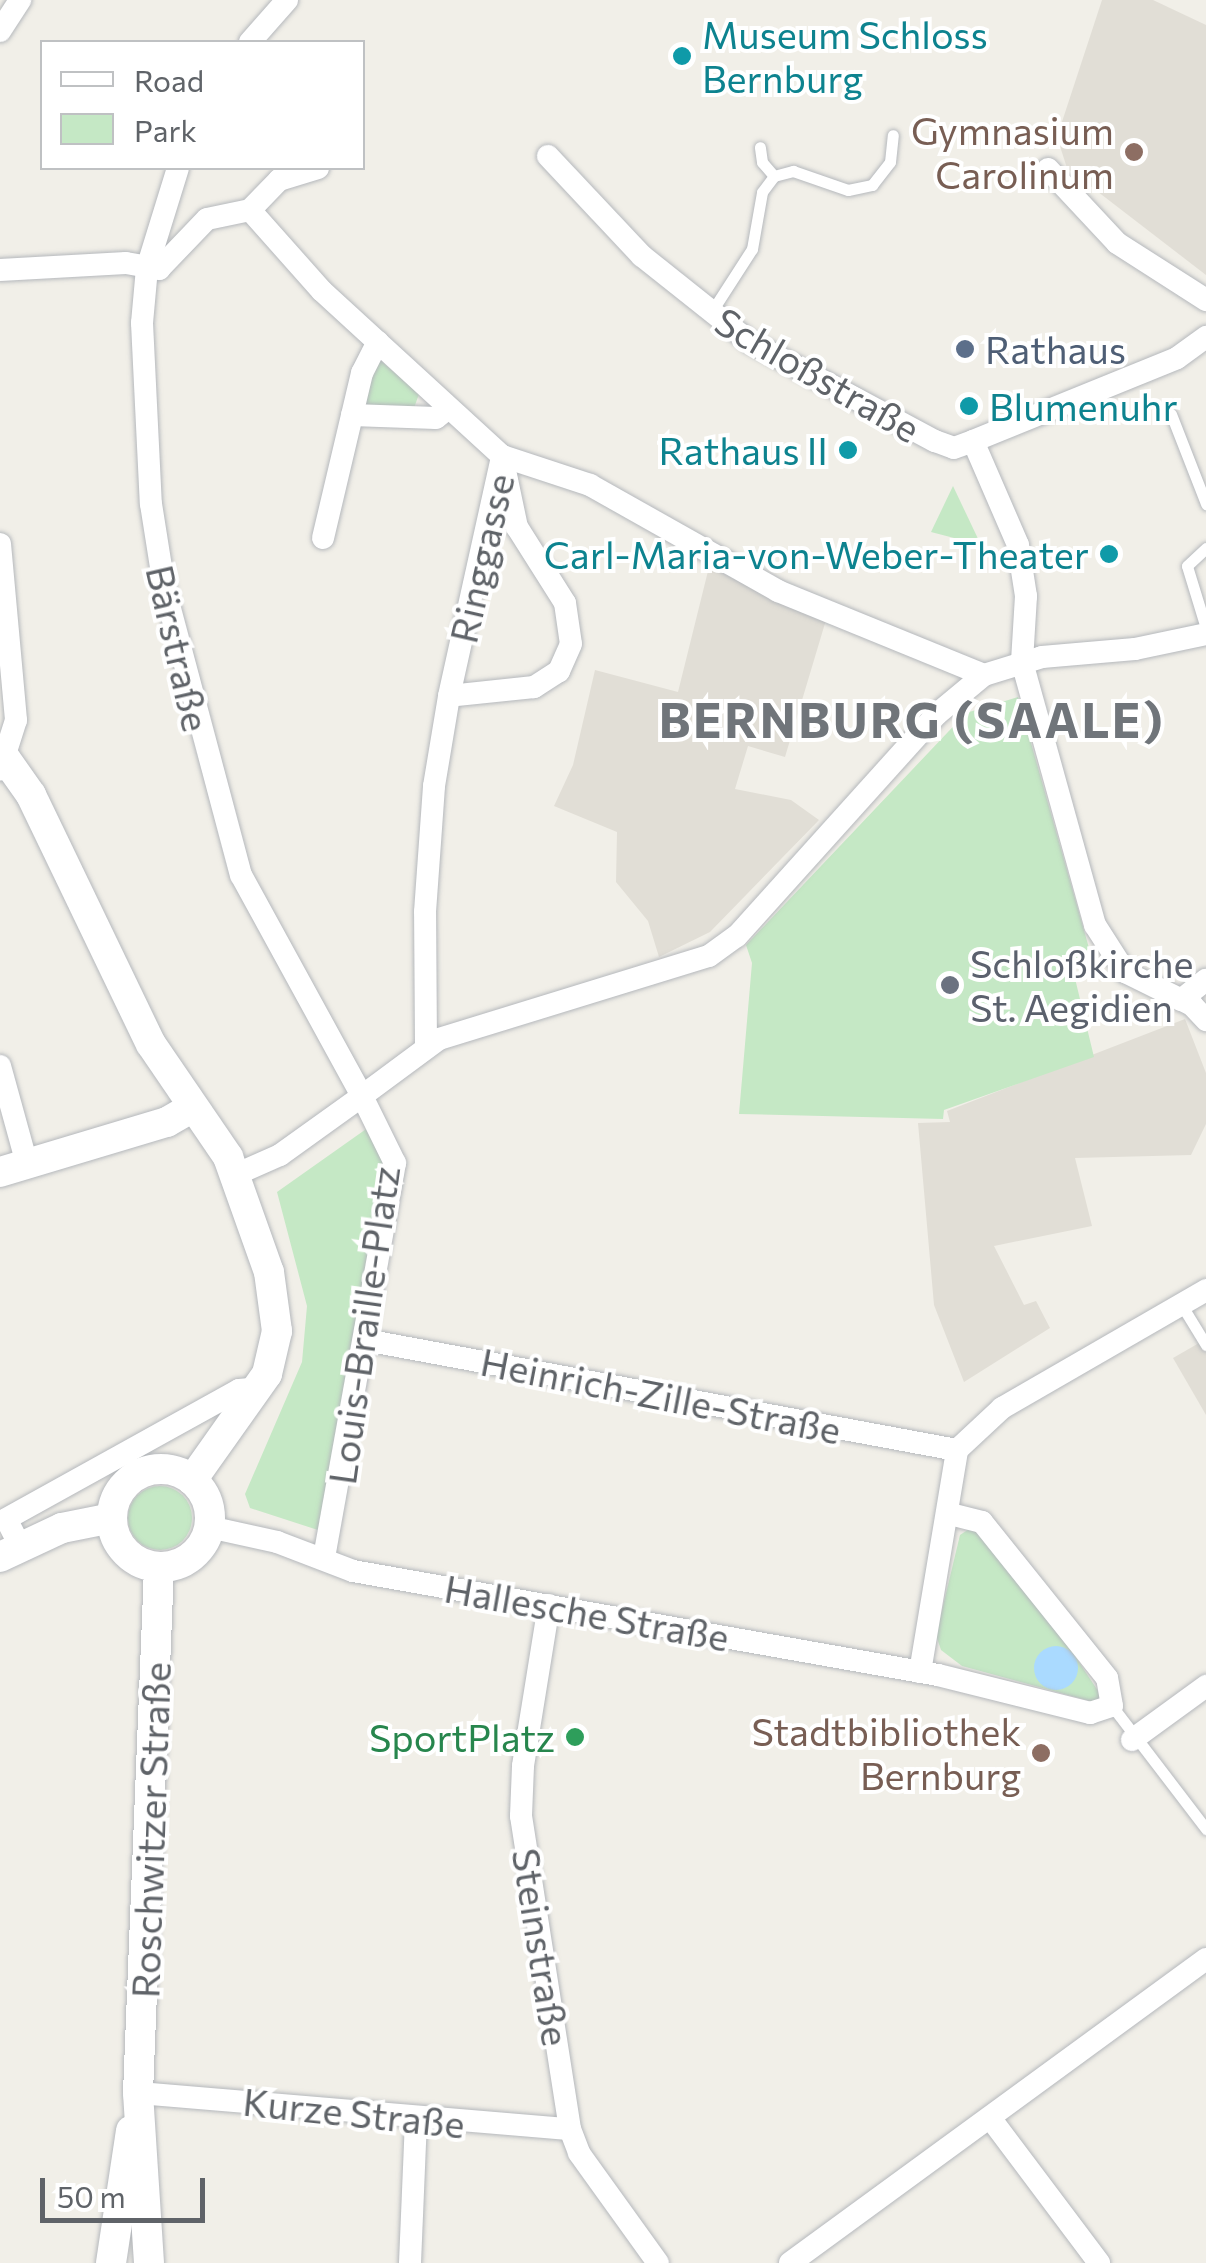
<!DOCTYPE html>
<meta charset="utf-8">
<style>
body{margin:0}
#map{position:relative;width:1206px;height:2263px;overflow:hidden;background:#f1efe8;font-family:Commissioner,sans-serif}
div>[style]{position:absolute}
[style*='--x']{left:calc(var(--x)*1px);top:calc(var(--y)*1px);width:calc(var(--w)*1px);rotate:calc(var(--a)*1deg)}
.education>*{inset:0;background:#e1ded6}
.green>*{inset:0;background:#c5e8c5}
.round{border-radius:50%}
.water>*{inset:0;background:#aadaff}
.roads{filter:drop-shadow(0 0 2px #b5b8bc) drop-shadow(0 0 2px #b5b8bc)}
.lane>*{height:11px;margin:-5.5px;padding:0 5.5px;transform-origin:5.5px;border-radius:5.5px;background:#fff}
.street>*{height:22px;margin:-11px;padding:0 11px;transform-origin:11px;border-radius:11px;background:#fff}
.secondary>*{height:30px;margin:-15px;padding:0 15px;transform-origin:15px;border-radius:15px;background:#fff}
.secondary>.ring{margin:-15px;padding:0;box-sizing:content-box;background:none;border:30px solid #fff;border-radius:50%}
.dots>*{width:28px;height:28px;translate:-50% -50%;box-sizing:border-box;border:5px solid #fff;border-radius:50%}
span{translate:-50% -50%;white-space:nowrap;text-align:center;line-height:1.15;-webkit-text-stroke:8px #fff;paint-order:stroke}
.culture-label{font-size:38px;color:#0d838f}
.left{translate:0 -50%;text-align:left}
.right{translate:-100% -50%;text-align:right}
.education-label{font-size:38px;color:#785e54}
.service-label{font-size:38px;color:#4e5e75}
.street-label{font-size:38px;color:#5f6368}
.worship-label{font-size:38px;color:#5b616d}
.leisure-label{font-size:38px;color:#27864d}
.district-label{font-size:48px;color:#70757a;font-weight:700;letter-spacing:2.5px}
.legend{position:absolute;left:40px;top:40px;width:325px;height:130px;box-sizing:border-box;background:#fff;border:2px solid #bfc1c3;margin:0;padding:12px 18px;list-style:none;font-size:30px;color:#5f6368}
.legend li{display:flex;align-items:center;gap:20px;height:50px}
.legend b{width:50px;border:2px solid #bfc1c3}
.scale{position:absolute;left:40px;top:2178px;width:165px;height:45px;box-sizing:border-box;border:5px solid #5f6368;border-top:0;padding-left:12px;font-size:30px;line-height:35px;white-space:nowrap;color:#5f6368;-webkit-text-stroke:8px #fff;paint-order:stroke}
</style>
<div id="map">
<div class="education">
<div style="clip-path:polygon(1102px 0,1153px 0,1206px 25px,1206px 275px,1067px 168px,1057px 137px)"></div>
<div style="clip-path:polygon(709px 567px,826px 620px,785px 757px,748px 746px,735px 789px,791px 800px,819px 820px,710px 932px,659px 957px,648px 921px,616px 882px,617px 832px,554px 806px,573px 765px,595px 670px,678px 692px)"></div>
<div style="clip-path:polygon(1185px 1019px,1206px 1073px,1206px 1124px,1191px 1155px,1075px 1158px,1092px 1226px,994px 1246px,1024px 1305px,1036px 1301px,1050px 1328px,964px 1382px,934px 1305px,918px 1123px,950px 1122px,947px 1111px)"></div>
<div style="clip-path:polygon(1206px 1339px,1206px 1415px,1173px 1358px)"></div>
</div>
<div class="green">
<div style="clip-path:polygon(380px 360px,419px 394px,414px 408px,361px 405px)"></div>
<div style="clip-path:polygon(953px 486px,981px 545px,931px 532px)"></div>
<div style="clip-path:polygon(1018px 697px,1089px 948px,1072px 966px,1094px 1057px,944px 1110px,943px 1119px,739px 1114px,752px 963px,746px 945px,966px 713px)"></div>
<div style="clip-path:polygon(369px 1127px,384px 1154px,321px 1531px,250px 1508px,245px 1494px,302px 1362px,307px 1306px,277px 1192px)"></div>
<div class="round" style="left:128px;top:1486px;width:64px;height:64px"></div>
<div style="clip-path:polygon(969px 1529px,979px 1530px,1073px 1653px,1100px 1694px,1097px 1703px,962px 1666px,941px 1650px,936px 1635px,960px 1535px)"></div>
</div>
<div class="water">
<div class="round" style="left:1034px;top:1646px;width:44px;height:44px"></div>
</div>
<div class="roads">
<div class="lane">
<div style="--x:774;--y:176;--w:20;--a:-15"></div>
<div style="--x:793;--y:171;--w:58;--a:19.1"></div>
<div style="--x:848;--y:190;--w:25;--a:-12"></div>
<div style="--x:872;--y:185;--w:29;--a:-52"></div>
<div style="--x:890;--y:162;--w:27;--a:-84"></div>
<div style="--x:712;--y:311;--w:74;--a:-57.2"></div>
<div style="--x:752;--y:249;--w:58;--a:-80"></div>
<div style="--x:762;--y:192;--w:20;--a:-53"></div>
<div style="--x:774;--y:176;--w:18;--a:-131"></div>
<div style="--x:762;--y:162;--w:15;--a:-98"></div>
<div style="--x:1171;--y:414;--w:97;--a:68.7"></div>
<div style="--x:1206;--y:548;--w:26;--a:137"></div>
<div style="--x:1187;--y:566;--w:65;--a:73"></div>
<div style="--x:1181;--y:1304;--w:48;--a:58.6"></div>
<div style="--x:1112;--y:1706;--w:155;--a:52.6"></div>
</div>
<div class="street">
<div style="--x:0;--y:31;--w:37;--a:-57"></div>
<div style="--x:250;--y:42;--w:56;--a:-48.6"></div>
<div style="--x:548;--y:156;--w:137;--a:46.8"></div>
<div style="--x:642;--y:256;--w:138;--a:38.5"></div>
<div style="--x:750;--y:342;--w:210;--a:28.2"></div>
<div style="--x:935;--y:441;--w:20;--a:20"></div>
<div style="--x:954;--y:448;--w:20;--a:-20"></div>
<div style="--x:973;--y:441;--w:113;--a:66.6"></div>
<div style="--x:1018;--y:545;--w:52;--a:81.1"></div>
<div style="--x:1026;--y:596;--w:66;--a:93.5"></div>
<div style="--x:1022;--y:662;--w:273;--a:74.5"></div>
<div style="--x:1095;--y:925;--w:56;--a:57.4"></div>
<div style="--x:1125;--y:972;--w:75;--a:26.2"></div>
<div style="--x:1192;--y:1005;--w:21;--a:47"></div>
<div style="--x:178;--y:168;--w:105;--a:107.2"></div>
<div style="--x:147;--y:268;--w:55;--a:95.2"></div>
<div style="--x:142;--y:323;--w:181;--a:87.2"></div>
<div style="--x:151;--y:504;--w:83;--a:81"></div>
<div style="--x:164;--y:586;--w:299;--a:75.1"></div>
<div style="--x:241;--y:875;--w:252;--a:61.3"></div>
<div style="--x:362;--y:1096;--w:96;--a:-36.5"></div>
<div style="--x:439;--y:1039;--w:282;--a:-17.1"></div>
<div style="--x:709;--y:956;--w:34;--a:-36"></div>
<div style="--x:737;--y:936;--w:299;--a:-48"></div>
<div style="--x:937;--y:714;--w:61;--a:-39.7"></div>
<div style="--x:984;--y:675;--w:61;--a:-17.2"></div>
<div style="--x:1042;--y:657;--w:93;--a:-4.9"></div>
<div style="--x:1135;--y:649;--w:73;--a:-11.9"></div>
<div style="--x:1048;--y:169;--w:101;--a:47"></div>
<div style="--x:1117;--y:243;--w:106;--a:32.6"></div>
<div style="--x:250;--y:210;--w:42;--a:-46"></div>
<div style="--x:279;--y:180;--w:41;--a:-17.1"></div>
<div style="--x:0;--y:270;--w:126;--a:-3.2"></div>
<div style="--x:126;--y:263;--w:34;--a:10"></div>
<div style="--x:159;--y:269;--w:69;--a:-46.2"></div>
<div style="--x:207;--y:219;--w:44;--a:-11.8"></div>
<div style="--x:250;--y:210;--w:108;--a:48.4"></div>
<div style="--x:322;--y:291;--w:244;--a:42.5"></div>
<div style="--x:502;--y:456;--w:93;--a:18.2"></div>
<div style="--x:590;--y:485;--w:216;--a:29.4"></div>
<div style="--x:778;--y:591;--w:222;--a:22.2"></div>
<div style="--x:352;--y:415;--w:84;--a:2"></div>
<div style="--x:436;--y:418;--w:14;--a:-39"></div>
<div style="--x:973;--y:441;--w:220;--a:-22.1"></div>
<div style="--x:1177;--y:358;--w:36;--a:-36"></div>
<div style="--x:323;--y:538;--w:170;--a:-76.7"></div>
<div style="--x:362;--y:373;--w:35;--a:-63"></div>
<div style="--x:0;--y:544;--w:177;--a:84.8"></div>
<div style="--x:16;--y:720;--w:52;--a:107.7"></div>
<div style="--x:1181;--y:1000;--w:32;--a:-39"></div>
<div style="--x:426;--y:1046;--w:134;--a:-90.4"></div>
<div style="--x:425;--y:912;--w:126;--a:-85.9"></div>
<div style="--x:434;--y:786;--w:91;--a:-80.5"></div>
<div style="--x:449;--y:696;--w:246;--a:-77.5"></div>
<div style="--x:502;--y:456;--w:73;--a:78.1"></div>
<div style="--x:517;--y:527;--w:90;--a:57.7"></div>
<div style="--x:565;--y:603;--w:41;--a:81.7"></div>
<div style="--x:571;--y:644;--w:30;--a:114"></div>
<div style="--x:559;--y:671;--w:30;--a:147"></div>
<div style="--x:534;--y:687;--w:85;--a:174"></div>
<div style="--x:0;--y:1066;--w:102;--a:74.6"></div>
<div style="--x:237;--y:1174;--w:47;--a:-23.8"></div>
<div style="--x:280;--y:1155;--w:101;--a:-35.7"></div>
<div style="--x:362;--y:1096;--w:75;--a:63.8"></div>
<div style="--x:395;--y:1163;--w:402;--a:100.2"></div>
<div style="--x:365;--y:1340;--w:602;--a:10.53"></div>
<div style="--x:209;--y:1527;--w:70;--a:12.4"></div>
<div style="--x:277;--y:1542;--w:81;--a:20.9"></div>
<div style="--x:353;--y:1571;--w:594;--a:10.08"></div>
<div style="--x:938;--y:1675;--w:157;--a:14"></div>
<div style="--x:1090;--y:1713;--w:23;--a:-18"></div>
<div style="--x:1112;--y:1706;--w:28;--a:-100"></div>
<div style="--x:1107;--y:1678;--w:200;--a:-128.7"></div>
<div style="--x:982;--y:1522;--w:36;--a:-166"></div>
<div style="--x:20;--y:1546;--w:30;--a:-117"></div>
<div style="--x:6;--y:1519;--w:266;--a:-29"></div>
<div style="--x:239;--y:1390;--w:22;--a:-5"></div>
<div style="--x:549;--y:1605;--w:163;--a:99.2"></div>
<div style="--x:523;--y:1766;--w:50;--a:92.3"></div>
<div style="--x:521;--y:1816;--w:317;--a:81.1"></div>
<div style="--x:570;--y:2129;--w:26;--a:69"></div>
<div style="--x:579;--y:2153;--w:135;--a:54.3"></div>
<div style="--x:920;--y:1672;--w:225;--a:-80.5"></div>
<div style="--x:957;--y:1450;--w:62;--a:-43"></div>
<div style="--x:1002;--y:1408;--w:236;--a:-30"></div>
<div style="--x:1132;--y:1740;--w:92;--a:-36.1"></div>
<div style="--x:138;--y:2093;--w:433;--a:4.8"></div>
<div style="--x:991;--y:2119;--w:180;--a:53.1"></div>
<div style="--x:410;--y:2263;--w:145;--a:-87.6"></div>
<div style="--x:790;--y:2263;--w:515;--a:-36.16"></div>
</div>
<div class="secondary">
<div style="--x:0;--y:751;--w:54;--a:54.8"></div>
<div style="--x:31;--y:795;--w:276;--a:64.3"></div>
<div style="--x:151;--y:1044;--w:137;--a:55.7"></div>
<div style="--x:228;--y:1157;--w:122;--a:70.4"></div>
<div style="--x:269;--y:1272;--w:60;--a:82.3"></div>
<div style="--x:277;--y:1331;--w:44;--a:103.1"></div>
<div style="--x:267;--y:1374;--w:130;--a:125.3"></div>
<div style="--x:0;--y:1172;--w:174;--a:-16.7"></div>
<div style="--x:167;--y:1122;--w:30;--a:-30"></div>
<div class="ring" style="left:112px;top:1469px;width:68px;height:68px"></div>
<div style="--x:0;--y:1557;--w:68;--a:-25.1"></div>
<div style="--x:62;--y:1528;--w:51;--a:-11.3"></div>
<div style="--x:111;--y:2263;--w:134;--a:-81.4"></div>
<div style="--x:149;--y:2263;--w:170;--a:-93.7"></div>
<div style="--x:138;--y:2093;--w:526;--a:-87.71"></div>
</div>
</div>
<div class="dots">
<div style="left:682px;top:56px;background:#0f9aa8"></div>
<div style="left:1134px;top:152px;background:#8d6e63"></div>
<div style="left:965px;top:349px;background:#5c6f8a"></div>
<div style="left:969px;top:406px;background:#0f9aa8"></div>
<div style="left:848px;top:450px;background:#0f9aa8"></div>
<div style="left:1109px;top:554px;background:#0f9aa8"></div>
<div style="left:950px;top:985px;background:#6b7280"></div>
<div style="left:575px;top:1737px;background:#2e9e5b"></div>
<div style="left:1041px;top:1753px;background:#8d6e63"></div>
</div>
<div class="culture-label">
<span class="left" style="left:702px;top:56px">Museum Schloss<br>Bernburg</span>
<span class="left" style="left:989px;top:406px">Blumenuhr</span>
<span class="right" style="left:828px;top:450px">Rathaus II</span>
<span class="right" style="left:1089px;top:554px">Carl-Maria-von-Weber-Theater</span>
</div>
<div class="education-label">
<span class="right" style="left:1114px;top:152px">Gymnasium<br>Carolinum</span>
<span class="right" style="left:1021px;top:1753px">Stadtbibliothek<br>Bernburg</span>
</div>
<div class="service-label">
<span class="left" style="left:985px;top:349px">Rathaus</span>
</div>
<div class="street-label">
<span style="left:818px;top:374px;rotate:30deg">Schloßstraße</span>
<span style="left:481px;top:558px;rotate:-77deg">Ringgasse</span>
<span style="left:179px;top:648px;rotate:77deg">Bärstraße</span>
<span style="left:363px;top:1325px;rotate:-82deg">Louis-Braille-Platz</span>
<span style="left:661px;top:1395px;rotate:11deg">Heinrich-Zille-Straße</span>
<span style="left:587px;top:1612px;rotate:10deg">Hallesche Straße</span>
<span style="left:150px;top:1830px;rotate:-88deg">Roschwitzer Straße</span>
<span style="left:542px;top:1947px;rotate:81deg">Steinstraße</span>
<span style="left:354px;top:2112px;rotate:6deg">Kurze Straße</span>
</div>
<div class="worship-label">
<span class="left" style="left:970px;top:985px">Schloßkirche<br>St. Aegidien</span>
</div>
<div class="leisure-label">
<span class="right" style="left:555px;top:1737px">SportPlatz</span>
</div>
<div class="district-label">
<span style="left:912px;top:719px">BERNBURG (SAALE)</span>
</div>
<ul class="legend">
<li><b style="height:12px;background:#fff"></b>Road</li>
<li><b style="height:28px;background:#c5e8c5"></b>Park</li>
</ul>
<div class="scale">50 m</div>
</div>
